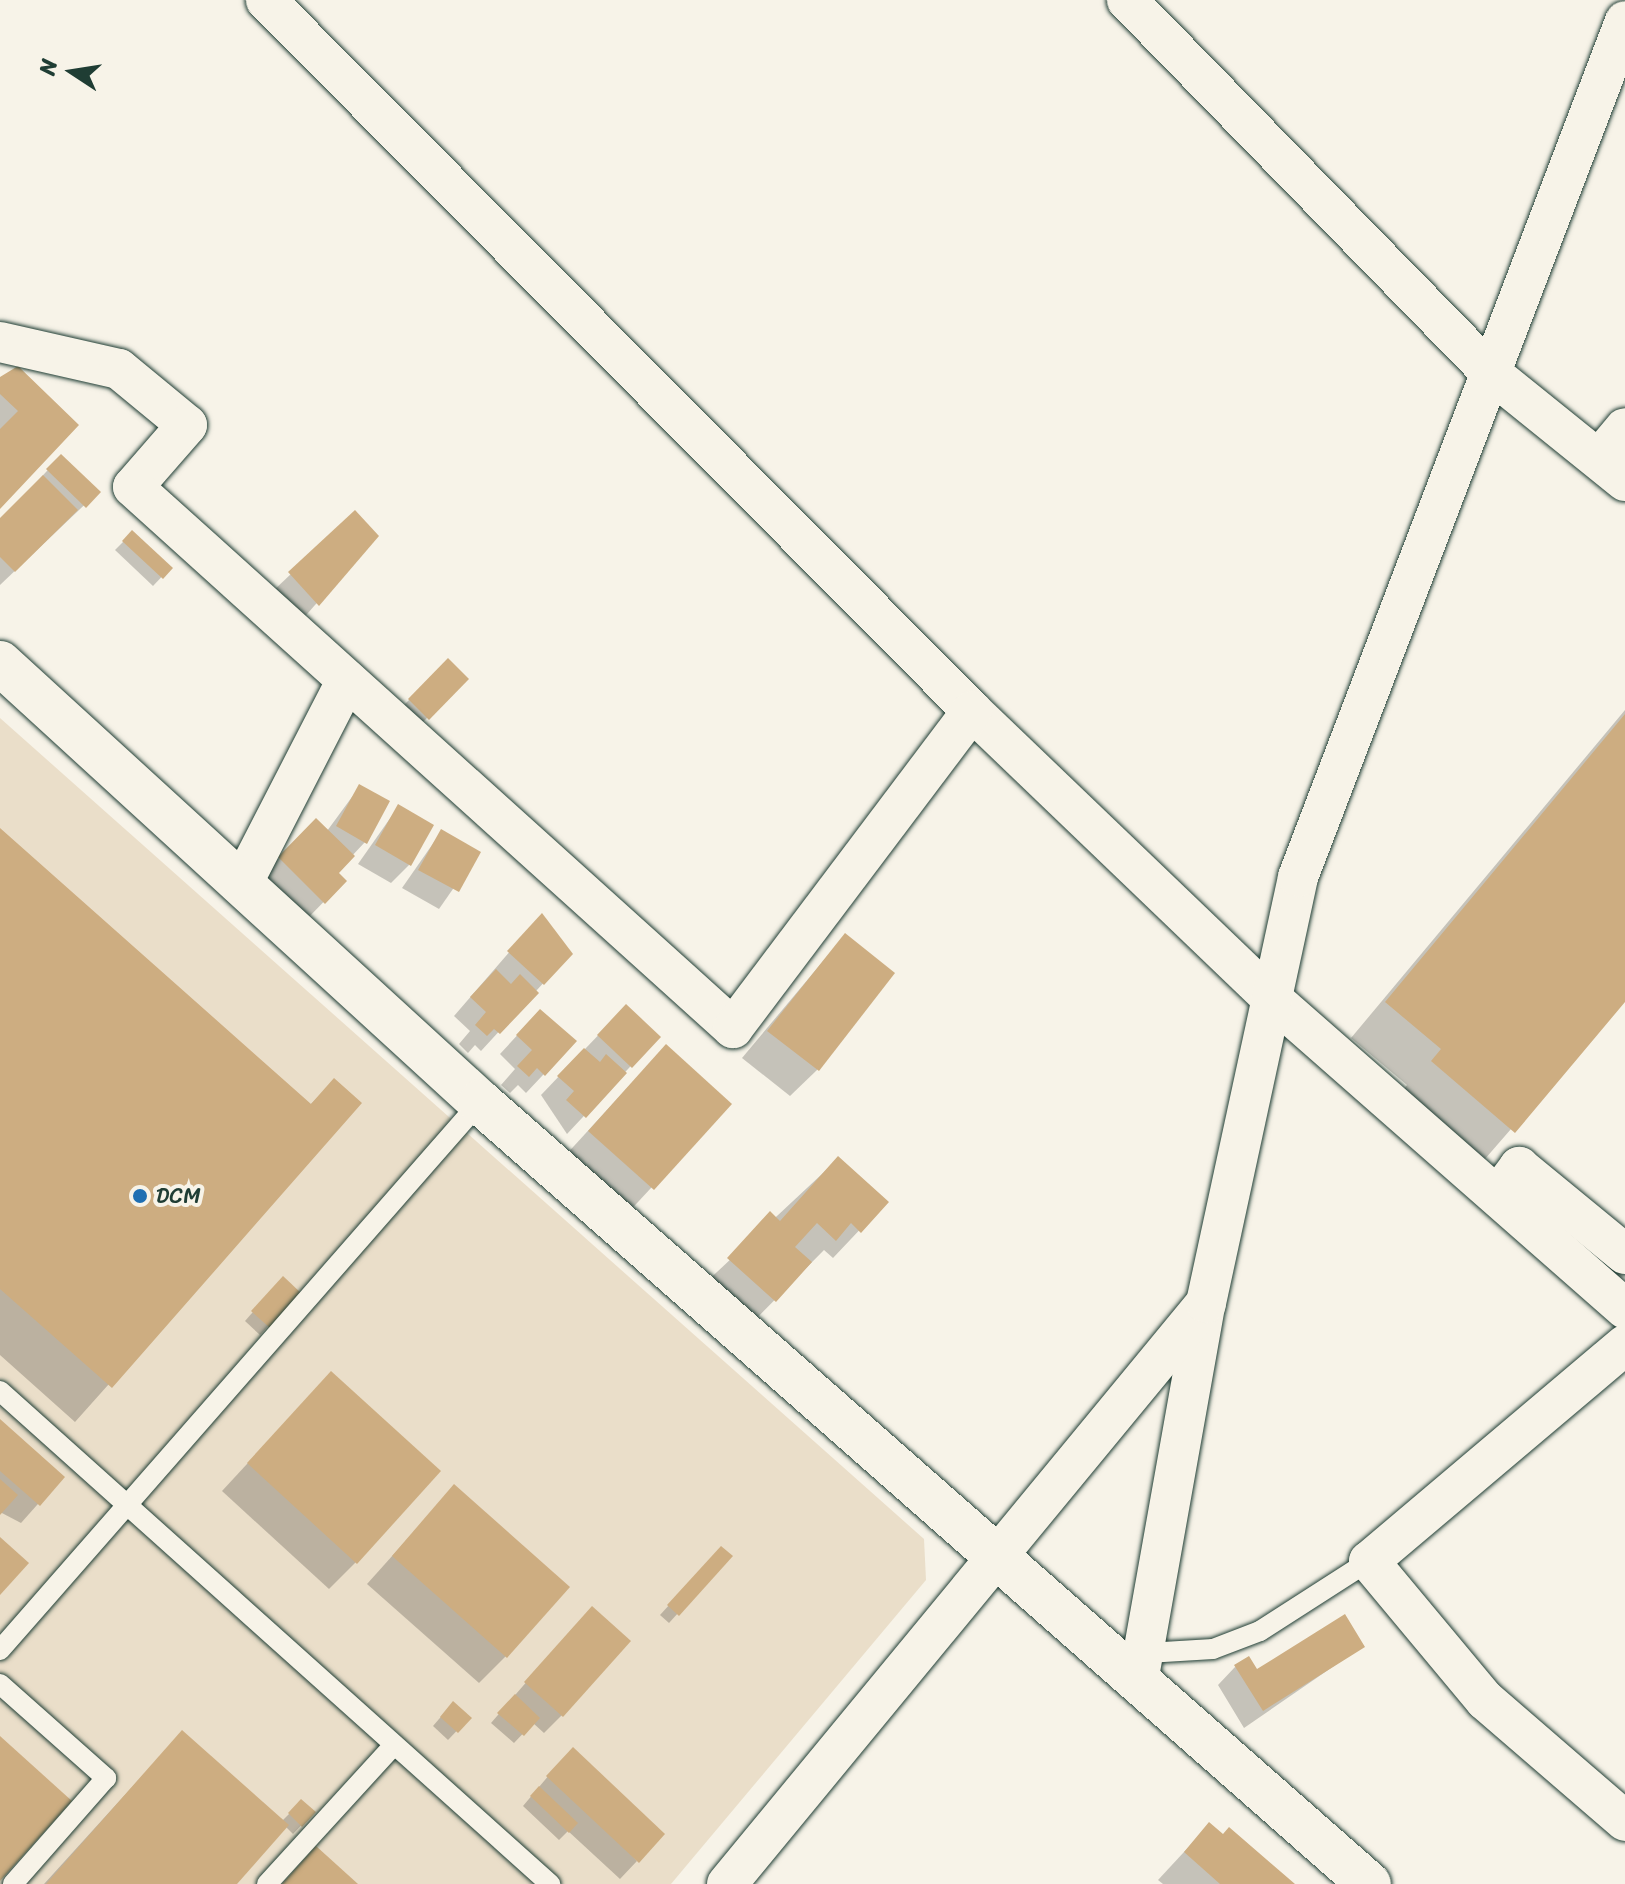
<!DOCTYPE html>
<style>
body{margin:0}
#map{position:relative;width:1625px;height:1884px;overflow:hidden;background:#f7f3e8;font-family:Sriracha,sans-serif}
div>[style]{position:absolute}
[style*='--x']{left:calc(var(--x)*1px);top:calc(var(--y)*1px);width:calc(var(--w)*1px);rotate:calc(var(--a)*1deg)}
.built>*{inset:0;background:#eadec9}
.shadow>*{inset:0;background:#0003}
.building>*{inset:0;background:#cdad81}
.roads{filter:drop-shadow(0 0 2px #1f3d34) drop-shadow(0 0 2px #1f3d34)}
.service>*{height:20px;margin:-10px;padding:0 10px;transform-origin:10px;border-radius:10px;background:#f7f3e8}
.minor>*{height:40px;margin:-20px;padding:0 20px;transform-origin:20px;border-radius:20px;background:#f7f3e8}
.tertiary>*{height:44px;margin:-22px;padding:0 22px;transform-origin:22px;border-radius:22px;background:#f7f3e8}
.dots>*{width:22px;height:22px;translate:-50% -50%;box-sizing:border-box;border:4px solid #f7f3e8;border-radius:50%}
span{translate:-50% -50%;white-space:nowrap;text-align:center;line-height:1.15;-webkit-text-stroke:8px #f7f3e8;paint-order:stroke}
.poi-label{font-size:22px;color:#1f3d34}
.left{translate:0 -50%;text-align:left}
.north{position:absolute;left:32px;top:32px;width:80px;height:80px;-webkit-text-stroke:6px #f7f3e8;paint-order:stroke;rotate:282deg;font-size:22px;font-weight:700;line-height:32px;text-align:center;color:#1f3d34}
.north::after{content:'';display:block;margin:auto;width:28px;height:36px;background:#1f3d34;clip-path:polygon(50% 0,100% 100%,50% 72%,0 100%)}
</style>
<div id="map">
<div class="built">
<div style="clip-path:polygon(0 718px,924px 1539px,926px 1580px,671px 1884px,0 1884px)"></div>
</div>
<div class="shadow">
<div style="clip-path:polygon(0 379px,76px 425px,0 506px)"></div>
<div style="clip-path:polygon(61px 456px,98px 492px,0 585px,0 521px)"></div>
<div style="clip-path:polygon(355px 513px,376px 536px,300px 622px,272px 592px)"></div>
<div style="clip-path:polygon(132px 533px,170px 568px,153px 586px,115px 550px)"></div>
<div style="clip-path:polygon(448px 661px,466px 679px,409px 736px,391px 718px)"></div>
<div style="clip-path:polygon(1625px 710px,1625px 998px,1478px 1167px,1397px 1098px,1407px 1085px,1351px 1038px)"></div>
<div style="clip-path:polygon(360px 786px,365px 842px,336px 873px,344px 881px,306px 920px,261px 876px,316px 821px,327px 831px)"></div>
<div style="clip-path:polygon(398px 807px,409px 865px,391px 883px,358px 864px)"></div>
<div style="clip-path:polygon(0 831px,310px 1105px,334px 1081px,360px 1103px,75px 1422px,0 1355px)"></div>
<div style="clip-path:polygon(441px 832px,478px 853px,439px 909px,402px 888px)"></div>
<div style="clip-path:polygon(525px 934px,570px 954px,481px 1051px,475px 1045px,468px 1053px,459px 1044px,470px 1031px,454px 1016px)"></div>
<div style="clip-path:polygon(845px 935px,817px 1070px,790px 1096px,742px 1058px)"></div>
<div style="clip-path:polygon(608px 1025px,658px 1037px,567px 1134px,541px 1095px)"></div>
<div style="clip-path:polygon(523px 1029px,574px 1042px,526px 1093px,518px 1085px,510px 1093px,501px 1085px,515px 1069px,500px 1054px)"></div>
<div style="clip-path:polygon(640px 1074px,729px 1104px,625px 1216px,563px 1158px)"></div>
<div style="clip-path:polygon(838px 1159px,886px 1202px,833px 1258px,824px 1250px,748px 1327px,702px 1286px)"></div>
<div style="clip-path:polygon(275px 1287px,298px 1293px,260px 1335px,245px 1321px)"></div>
<div style="clip-path:polygon(305px 1401px,356px 1562px,329px 1589px,222px 1491px)"></div>
<div style="clip-path:polygon(0 1421px,62px 1477px,21px 1523px,0 1512px)"></div>
<div style="clip-path:polygon(454px 1487px,506px 1656px,479px 1683px,367px 1584px)"></div>
<div style="clip-path:polygon(730px 1556px,669px 1623px,660px 1615px,713px 1557px)"></div>
<div style="clip-path:polygon(574px 1627px,562px 1715px,544px 1733px,533px 1723px,514px 1743px,491px 1723px)"></div>
<div style="clip-path:polygon(1363px 1646px,1244px 1728px,1218px 1685px,1235px 1667px,1256px 1672px)"></div>
<div style="clip-path:polygon(445px 1712px,469px 1718px,448px 1740px,433px 1726px)"></div>
<div style="clip-path:polygon(182px 1732px,282px 1821px,301px 1802px,313px 1813px,293px 1834px,285px 1826px,234px 1884px,44px 1884px)"></div>
<div style="clip-path:polygon(555px 1768px,637px 1861px,620px 1879px,568px 1831px,559px 1840px,523px 1806px)"></div>
<div style="clip-path:polygon(1209px 1825px,1291px 1884px,1163px 1884px,1158px 1880px)"></div>
</div>
<div class="building">
<div style="clip-path:polygon(18px 366px,79px 425px,0 509px,0 429px,18px 411px,0 394px,0 377px)"></div>
<div style="clip-path:polygon(61px 454px,101px 492px,86px 508px,46px 469px)"></div>
<div style="clip-path:polygon(43px 475px,78px 510px,15px 572px,0 557px,0 518px)"></div>
<div style="clip-path:polygon(355px 510px,379px 536px,319px 606px,288px 572px)"></div>
<div style="clip-path:polygon(132px 530px,173px 568px,163px 579px,122px 541px)"></div>
<div style="clip-path:polygon(448px 658px,469px 679px,429px 720px,408px 699px)"></div>
<div style="clip-path:polygon(1625px 714px,1625px 1002px,1515px 1133px,1431px 1061px,1441px 1049px,1385px 1002px)"></div>
<div style="clip-path:polygon(359px 784px,390px 801px,367px 844px,336px 826px)"></div>
<div style="clip-path:polygon(398px 804px,434px 825px,411px 866px,375px 845px)"></div>
<div style="clip-path:polygon(316px 818px,355px 856px,339px 873px,347px 881px,325px 904px,278px 857px)"></div>
<div style="clip-path:polygon(0 828px,311px 1104px,334px 1078px,362px 1103px,112px 1388px,0 1289px)"></div>
<div style="clip-path:polygon(441px 829px,481px 852px,459px 892px,418px 870px)"></div>
<div style="clip-path:polygon(542px 913px,573px 954px,544px 985px,507px 951px)"></div>
<div style="clip-path:polygon(845px 933px,895px 973px,819px 1071px,767px 1031px)"></div>
<div style="clip-path:polygon(496px 969px,511px 984px,520px 974px,539px 993px,500px 1034px,494px 1029px,487px 1036px,475px 1025px,486px 1012px,470px 997px)"></div>
<div style="clip-path:polygon(626px 1004px,661px 1037px,632px 1068px,597px 1035px)"></div>
<div style="clip-path:polygon(540px 1009px,577px 1041px,545px 1076px,537px 1068px,529px 1077px,517px 1066px,532px 1050px,516px 1035px)"></div>
<div style="clip-path:polygon(666px 1044px,732px 1104px,654px 1190px,588px 1131px)"></div>
<div style="clip-path:polygon(584px 1048px,600px 1062px,606px 1054px,627px 1073px,586px 1118px,566px 1100px,574px 1091px,557px 1076px)"></div>
<div style="clip-path:polygon(838px 1156px,889px 1202px,861px 1233px,851px 1223px,836px 1241px,817px 1223px,795px 1247px,812px 1262px,776px 1302px,727px 1258px,770px 1211px,780px 1221px)"></div>
<div style="clip-path:polygon(283px 1276px,301px 1293px,270px 1328px,251px 1311px)"></div>
<div style="clip-path:polygon(331px 1371px,441px 1471px,357px 1564px,247px 1463px)"></div>
<div style="clip-path:polygon(0 1419px,65px 1477px,40px 1506px,0 1471px)"></div>
<div style="clip-path:polygon(0 1479px,18px 1495px,0 1515px)"></div>
<div style="clip-path:polygon(454px 1484px,570px 1587px,507px 1658px,392px 1556px)"></div>
<div style="clip-path:polygon(0 1537px,29px 1563px,0 1595px)"></div>
<div style="clip-path:polygon(721px 1546px,733px 1556px,679px 1616px,667px 1605px)"></div>
<div style="clip-path:polygon(592px 1606px,631px 1641px,563px 1717px,524px 1682px)"></div>
<div style="clip-path:polygon(1345px 1614px,1365px 1647px,1263px 1711px,1234px 1665px,1249px 1656px,1257px 1669px)"></div>
<div style="clip-path:polygon(515px 1694px,540px 1718px,524px 1736px,497px 1713px)"></div>
<div style="clip-path:polygon(453px 1701px,472px 1718px,458px 1733px,440px 1717px)"></div>
<div style="clip-path:polygon(182px 1730px,289px 1825px,237px 1884px,46px 1884px)"></div>
<div style="clip-path:polygon(0 1736px,72px 1801px,0 1881px)"></div>
<div style="clip-path:polygon(573px 1747px,665px 1834px,639px 1863px,546px 1776px)"></div>
<div style="clip-path:polygon(539px 1786px,578px 1823px,569px 1833px,530px 1796px)"></div>
<div style="clip-path:polygon(301px 1799px,316px 1812px,302px 1827px,288px 1813px)"></div>
<div style="clip-path:polygon(1209px 1822px,1223px 1834px,1229px 1827px,1295px 1884px,1220px 1884px,1184px 1852px)"></div>
<div style="clip-path:polygon(316px 1846px,358px 1884px,282px 1884px)"></div>
</div>
<div class="roads">
<div class="service">
<div style="--x:0;--y:1391;--w:739;--a:41.87"></div>
<div style="--x:0;--y:1650;--w:728;--a:-48.78"></div>
<div style="--x:1147;--y:1653;--w:66;--a:-3.5"></div>
<div style="--x:1213;--y:1649;--w:50;--a:-21"></div>
<div style="--x:1260;--y:1631;--w:130;--a:-32.7"></div>
<div style="--x:0;--y:1684;--w:142;--a:41.6"></div>
<div style="--x:106;--y:1778;--w:141;--a:131.3"></div>
<div style="--x:267;--y:1884;--w:188;--a:-47.6"></div>
</div>
<div class="minor">
<div style="--x:266;--y:0;--w:1002;--a:45.2"></div>
<div style="--x:972;--y:711;--w:412;--a:43.8"></div>
<div style="--x:1269;--y:996;--w:474;--a:41.3"></div>
<div style="--x:1127;--y:0;--w:521;--a:45.7"></div>
<div style="--x:1491;--y:373;--w:172;--a:38.9"></div>
<div style="--x:0;--y:342;--w:122;--a:12.8"></div>
<div style="--x:119;--y:369;--w:88;--a:39.5"></div>
<div style="--x:187;--y:425;--w:82;--a:131.1"></div>
<div style="--x:133;--y:487;--w:808;--a:42.04"></div>
<div style="--x:733;--y:1028;--w:397;--a:-53"></div>
<div style="--x:1599;--y:459;--w:40;--a:-50"></div>
<div style="--x:243;--y:882;--w:227;--a:-62.8"></div>
<div style="--x:1499;--y:1194;--w:34;--a:-53"></div>
<div style="--x:1519;--y:1167;--w:137;--a:39.4"></div>
<div style="--x:1625;--y:1345;--w:335;--a:139.8"></div>
<div style="--x:1369;--y:1561;--w:181;--a:50.2"></div>
<div style="--x:1485;--y:1700;--w:185;--a:40.8"></div>
<div style="--x:1138;--y:1682;--w:381;--a:-79.9"></div>
<div style="--x:727;--y:1884;--w:753;--a:-50.5"></div>
<div style="--x:1206;--y:1303;--w:436;--a:-77.8"></div>
<div style="--x:1298;--y:877;--w:916;--a:-69.09"></div>
</div>
<div class="tertiary">
<div style="--x:0;--y:663;--w:650;--a:42.45"></div>
<div style="--x:480;--y:1102;--w:1184;--a:41.34"></div>
</div>
</div>
<div class="dots">
<div style="left:140px;top:1196px;background:#1f6fb2"></div>
</div>
<div class="poi-label">
<span class="left" style="left:156px;top:1196px">DCM</span>
</div>
<div class="north">N</div>
</div>
